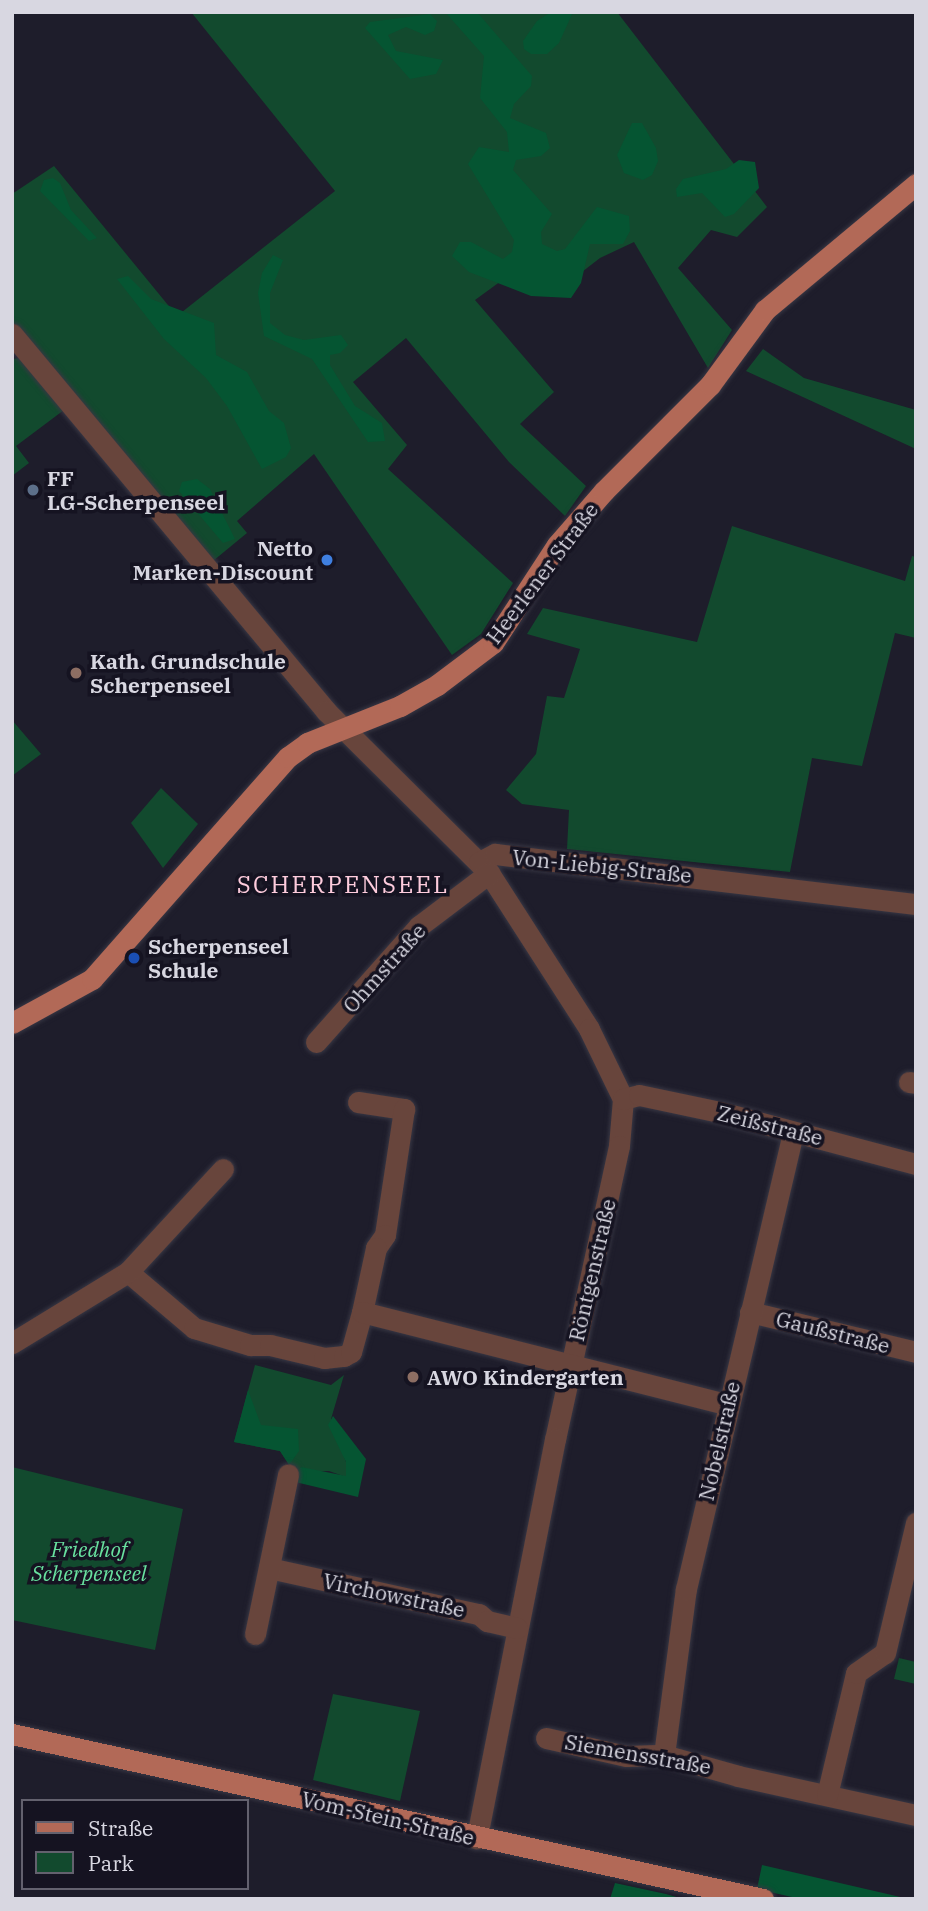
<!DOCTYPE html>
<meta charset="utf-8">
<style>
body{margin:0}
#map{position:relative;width:928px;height:1911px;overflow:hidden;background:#1e1d2b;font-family:"IBM Plex Serif",serif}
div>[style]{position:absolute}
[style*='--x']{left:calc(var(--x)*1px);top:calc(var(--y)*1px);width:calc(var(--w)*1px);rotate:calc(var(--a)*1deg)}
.green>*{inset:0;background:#124a2e}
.forest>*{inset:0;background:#055532}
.roads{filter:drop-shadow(0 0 2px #383744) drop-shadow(0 0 2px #383744)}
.minor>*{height:21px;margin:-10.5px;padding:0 10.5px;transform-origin:10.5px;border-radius:10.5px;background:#68453c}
.major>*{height:21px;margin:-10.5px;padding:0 10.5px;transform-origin:10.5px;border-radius:10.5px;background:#b26957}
.dots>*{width:19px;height:19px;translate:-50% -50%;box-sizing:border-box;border:4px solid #151321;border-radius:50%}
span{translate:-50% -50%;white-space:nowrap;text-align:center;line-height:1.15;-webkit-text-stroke:7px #151321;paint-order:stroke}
.poi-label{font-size:21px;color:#d8d7e1;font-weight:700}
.left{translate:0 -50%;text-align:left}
.right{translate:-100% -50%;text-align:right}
.street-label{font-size:21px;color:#d8d7e1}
.park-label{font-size:21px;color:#68e19f;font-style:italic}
.quarter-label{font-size:24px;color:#feccdd;letter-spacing:2px}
.frame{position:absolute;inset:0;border:14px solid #d8d7e1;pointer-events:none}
.legend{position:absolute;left:21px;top:1799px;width:228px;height:91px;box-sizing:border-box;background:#151321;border:2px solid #63616e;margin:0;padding:9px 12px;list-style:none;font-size:21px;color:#d8d7e1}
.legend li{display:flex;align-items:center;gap:14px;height:35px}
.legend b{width:35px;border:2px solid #63616e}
</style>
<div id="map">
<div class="green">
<div style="clip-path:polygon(191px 12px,617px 12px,767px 207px,737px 237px,711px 230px,678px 268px,732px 330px,708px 368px,634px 242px,600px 258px,560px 289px,531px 259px,475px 300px,554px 392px,520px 424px,586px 486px,565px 516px,509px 462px,406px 338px,353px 382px,407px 445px,388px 469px,513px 583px,481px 634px,452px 655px,314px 454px,237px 521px,247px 533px,213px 561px,12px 322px,12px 194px,54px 166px,177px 316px,335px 191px)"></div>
<div style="clip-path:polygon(763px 349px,804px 378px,916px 410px,916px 449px,746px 371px)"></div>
<div style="clip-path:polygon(20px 358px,64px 410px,16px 446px,29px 463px,12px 476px,12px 359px)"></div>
<div style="clip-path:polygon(732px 526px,905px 581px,912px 556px,916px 557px,916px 638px,895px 633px,862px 766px,812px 758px,790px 872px,567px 849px,569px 810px,522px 804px,506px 790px,536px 754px,547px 696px,564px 698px,580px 649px,527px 634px,543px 608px,697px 642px)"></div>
<div style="clip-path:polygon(12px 720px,41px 754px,12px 776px)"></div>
<div style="clip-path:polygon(161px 788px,198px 824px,163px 868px,131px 823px)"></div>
<div style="clip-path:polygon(255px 1365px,331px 1385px,344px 1375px,331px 1419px,346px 1462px,346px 1477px,329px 1471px,294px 1472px,280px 1451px,234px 1442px)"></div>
<div style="clip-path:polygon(12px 1467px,183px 1509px,155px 1650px,12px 1620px)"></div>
<div style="clip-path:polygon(899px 1658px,916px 1662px,916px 1684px,894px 1679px)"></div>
<div style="clip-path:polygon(333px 1694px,420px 1711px,400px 1801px,313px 1780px)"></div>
</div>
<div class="forest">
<div style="clip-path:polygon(445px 12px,477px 12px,532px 76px,531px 86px,514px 104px,510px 118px,546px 133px,550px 148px,541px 156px,516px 160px,513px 170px,552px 214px,541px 232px,542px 244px,557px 251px,565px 249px,597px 207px,629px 216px,630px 231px,623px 244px,590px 244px,581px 283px,571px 298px,531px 296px,469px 272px,452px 256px,460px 242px,471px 242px,503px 259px,512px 252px,514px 240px,468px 164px,479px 147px,509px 152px,507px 132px,480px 98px,484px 56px)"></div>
<div style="clip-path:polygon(551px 12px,573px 12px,559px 43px,547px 54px,531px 54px,524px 49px,523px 41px,537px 21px)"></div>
<div style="clip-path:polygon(430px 14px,437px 21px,434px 31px,425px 35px,406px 27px,388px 35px,396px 51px,443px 60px,436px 74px,410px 79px,365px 28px,370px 22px)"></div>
<div style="clip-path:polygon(632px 123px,642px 123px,656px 148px,658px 161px,652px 175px,643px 180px,624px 173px,617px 155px)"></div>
<div style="clip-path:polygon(739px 160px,755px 162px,759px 188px,734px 214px,725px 217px,702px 193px,677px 197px,676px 189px,683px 179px,726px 169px)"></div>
<div style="clip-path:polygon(53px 178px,60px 183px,71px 210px,97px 238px,89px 241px,40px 191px,44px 180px)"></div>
<div style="clip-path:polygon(273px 255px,283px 260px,270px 293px,270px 323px,285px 335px,304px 340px,341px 335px,348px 345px,340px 353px,330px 355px,330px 365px,355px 406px,382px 423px,385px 441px,368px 442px,312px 359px,264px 336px,258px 293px,262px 273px)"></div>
<div style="clip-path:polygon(128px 276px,151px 299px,214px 323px,216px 355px,247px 372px,269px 411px,284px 423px,291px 448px,286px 457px,262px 469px,227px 406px,206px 378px,164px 339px,117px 279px)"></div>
<div style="clip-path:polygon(197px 479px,210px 489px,235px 539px,223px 543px,179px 491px,182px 482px)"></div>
<div style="clip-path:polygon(248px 1390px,261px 1425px,298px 1429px,299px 1451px,289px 1465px,280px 1451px,234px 1442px)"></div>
<div style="clip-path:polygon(333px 1416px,366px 1459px,358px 1497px,291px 1481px,301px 1467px,346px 1476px,346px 1462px,328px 1425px)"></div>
<div style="clip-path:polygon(762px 1865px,909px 1899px,801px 1899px,757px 1889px)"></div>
<div style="clip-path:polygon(615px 1883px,666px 1894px,683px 1899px,610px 1899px)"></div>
</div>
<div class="roads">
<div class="minor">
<div style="--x:12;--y:334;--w:491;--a:50.2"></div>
<div style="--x:326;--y:711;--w:230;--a:44.8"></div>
<div style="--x:489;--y:873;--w:185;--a:57.3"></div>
<div style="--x:589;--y:1029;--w:78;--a:64.1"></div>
<div style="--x:623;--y:1099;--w:47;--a:94.9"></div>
<div style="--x:619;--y:1146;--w:300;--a:102.3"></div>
<div style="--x:555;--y:1439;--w:407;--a:101.1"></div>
<div style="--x:479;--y:862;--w:18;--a:-27"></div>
<div style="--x:495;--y:854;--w:424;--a:6.8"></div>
<div style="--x:316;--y:1042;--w:155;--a:-48.4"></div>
<div style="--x:419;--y:926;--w:88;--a:-37.1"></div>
<div style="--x:909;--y:1082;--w:7;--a:8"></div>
<div style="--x:623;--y:1099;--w:16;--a:-14"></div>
<div style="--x:639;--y:1095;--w:83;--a:11.9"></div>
<div style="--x:720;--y:1112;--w:203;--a:14.9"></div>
<div style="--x:358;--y:1102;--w:47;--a:8.7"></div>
<div style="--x:404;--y:1109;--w:127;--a:98.6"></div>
<div style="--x:385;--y:1235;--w:16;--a:125"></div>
<div style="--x:376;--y:1248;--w:66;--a:102.3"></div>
<div style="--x:128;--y:1272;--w:87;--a:40.3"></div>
<div style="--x:194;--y:1328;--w:59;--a:16.9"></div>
<div style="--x:250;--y:1345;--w:20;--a:0"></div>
<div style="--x:270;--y:1345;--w:56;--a:13.5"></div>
<div style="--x:324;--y:1358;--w:20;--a:-6"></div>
<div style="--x:344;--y:1356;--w:8;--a:-30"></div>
<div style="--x:351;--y:1352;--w:41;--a:-74.6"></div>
<div style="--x:362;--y:1312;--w:375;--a:14.2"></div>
<div style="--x:750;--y:1312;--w:171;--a:13.5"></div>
<div style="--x:12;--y:1343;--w:136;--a:-31.5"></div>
<div style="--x:128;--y:1272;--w:140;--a:-47.3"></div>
<div style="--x:269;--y:1568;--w:215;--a:12.4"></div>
<div style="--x:479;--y:1614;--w:11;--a:41"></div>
<div style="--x:487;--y:1621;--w:31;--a:13"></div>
<div style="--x:255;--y:1634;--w:163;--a:-78.3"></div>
<div style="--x:546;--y:1738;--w:82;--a:12.7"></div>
<div style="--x:626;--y:1756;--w:38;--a:-2"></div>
<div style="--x:664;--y:1755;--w:77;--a:15.8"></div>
<div style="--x:738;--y:1776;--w:182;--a:12.4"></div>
<div style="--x:664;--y:1755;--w:167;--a:-82.5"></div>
<div style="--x:686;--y:1589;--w:469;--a:-76.8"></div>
<div style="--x:827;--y:1795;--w:125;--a:-76.6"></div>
<div style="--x:856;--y:1673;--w:35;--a:-35"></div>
<div style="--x:885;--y:1653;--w:134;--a:-76.6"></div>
</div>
<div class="major">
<div style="--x:12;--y:1023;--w:91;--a:-28.8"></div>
<div style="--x:92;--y:979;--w:296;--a:-48.6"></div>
<div style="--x:288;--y:757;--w:24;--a:-36"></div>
<div style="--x:307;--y:743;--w:100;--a:-21.7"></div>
<div style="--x:400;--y:706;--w:43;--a:-29.6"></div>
<div style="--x:437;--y:685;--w:70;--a:-36.9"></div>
<div style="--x:493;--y:643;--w:117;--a:-56.9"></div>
<div style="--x:557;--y:545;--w:72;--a:-49"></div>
<div style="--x:604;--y:491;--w:150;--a:-45"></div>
<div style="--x:710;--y:385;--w:93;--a:-53.7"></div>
<div style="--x:765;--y:310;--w:197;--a:-39.8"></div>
<div style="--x:12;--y:1734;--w:769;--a:12.39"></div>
</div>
</div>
<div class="dots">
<div style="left:33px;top:490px;background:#5c6f8a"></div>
<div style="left:327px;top:560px;background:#3f7fe0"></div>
<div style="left:76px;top:673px;background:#8d6e63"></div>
<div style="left:134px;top:958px;background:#1a4fb4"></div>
<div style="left:413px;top:1377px;background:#8d6e63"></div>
</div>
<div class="poi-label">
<span class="left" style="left:47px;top:490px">FF<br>LG-Scherpenseel</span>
<span class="right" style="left:313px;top:560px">Netto<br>Marken-Discount</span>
<span class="left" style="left:90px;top:673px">Kath. Grundschule<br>Scherpenseel</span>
<span class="left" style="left:148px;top:958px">Scherpenseel<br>Schule</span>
<span class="left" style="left:427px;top:1377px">AWO Kindergarten</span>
</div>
<div class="street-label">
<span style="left:542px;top:573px;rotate:-53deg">Heerlener Straße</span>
<span style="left:602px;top:866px;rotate:6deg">Von-Liebig-Straße</span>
<span style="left:384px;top:968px;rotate:-48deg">Ohmstraße</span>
<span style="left:770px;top:1125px;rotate:14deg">Zeißstraße</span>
<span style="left:592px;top:1270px;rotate:-77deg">Röntgenstraße</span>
<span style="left:833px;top:1332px;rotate:14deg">Gaußstraße</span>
<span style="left:719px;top:1441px;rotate:-77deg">Nobelstraße</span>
<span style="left:394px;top:1595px;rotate:12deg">Virchowstraße</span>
<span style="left:638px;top:1754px;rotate:10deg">Siemensstraße</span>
<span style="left:388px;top:1818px;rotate:13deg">Vom-Stein-Straße</span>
</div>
<div class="park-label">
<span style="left:89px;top:1561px">Friedhof<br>Scherpenseel</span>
</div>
<div class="quarter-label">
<span style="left:343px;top:885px">SCHERPENSEEL</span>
</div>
<div class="frame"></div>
<ul class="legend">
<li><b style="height:9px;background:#b26957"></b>Straße</li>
<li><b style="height:19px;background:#124a2e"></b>Park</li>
</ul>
</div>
